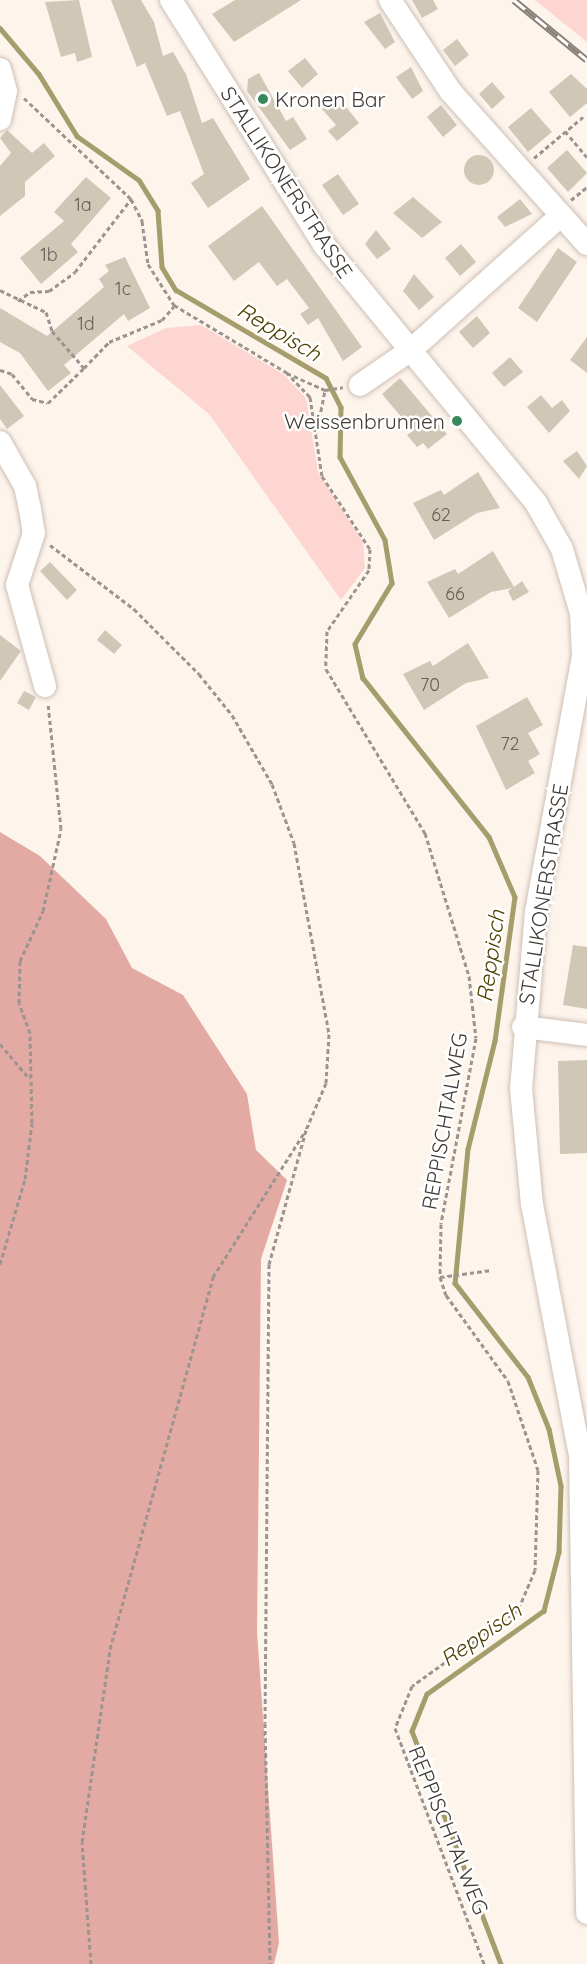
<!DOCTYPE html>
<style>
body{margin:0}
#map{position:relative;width:587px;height:1964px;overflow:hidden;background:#fdf4ec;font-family:Quicksand,sans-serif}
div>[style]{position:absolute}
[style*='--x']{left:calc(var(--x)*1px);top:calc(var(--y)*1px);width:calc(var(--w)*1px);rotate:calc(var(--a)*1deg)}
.green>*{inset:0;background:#fdd5d1}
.forest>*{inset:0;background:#e3aaa4}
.stream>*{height:4.5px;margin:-2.25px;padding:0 2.25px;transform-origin:2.25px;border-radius:2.25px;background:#a59d6b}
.building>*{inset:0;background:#d1c7b7}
.round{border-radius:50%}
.path>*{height:3px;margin-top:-1.5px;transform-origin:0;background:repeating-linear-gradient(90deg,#9c948e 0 4.5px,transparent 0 7.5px)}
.roads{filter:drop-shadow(0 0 2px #cebfb3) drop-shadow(0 0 2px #cebfb3)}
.minor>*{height:22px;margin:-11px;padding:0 11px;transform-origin:11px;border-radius:11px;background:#fff}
.rail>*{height:7px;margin-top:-3.5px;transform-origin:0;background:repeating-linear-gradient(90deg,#fff 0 14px,#89827b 0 28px);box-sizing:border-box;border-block:2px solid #89827b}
.dots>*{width:16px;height:16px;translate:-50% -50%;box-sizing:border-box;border:3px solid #fff;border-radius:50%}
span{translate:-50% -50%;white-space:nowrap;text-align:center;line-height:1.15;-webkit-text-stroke:5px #fff;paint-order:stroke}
.number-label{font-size:18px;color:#655e56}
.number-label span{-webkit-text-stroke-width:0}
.poi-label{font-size:21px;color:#413b36}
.left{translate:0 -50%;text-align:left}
.right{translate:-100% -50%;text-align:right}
.street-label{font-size:21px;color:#413b36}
.water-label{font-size:22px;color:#4c4100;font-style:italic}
</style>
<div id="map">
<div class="green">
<div style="clip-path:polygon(535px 0,587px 0,587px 42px)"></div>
<div style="clip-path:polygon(201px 325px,283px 374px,306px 398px,318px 472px,363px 542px,365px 568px,341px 600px,209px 414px,127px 346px,166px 328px)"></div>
</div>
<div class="forest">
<div style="clip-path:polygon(0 832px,40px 856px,106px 919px,132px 968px,183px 995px,247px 1094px,256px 1150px,287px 1180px,261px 1259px,257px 1632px,279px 1943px,274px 1964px,0 1964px)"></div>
</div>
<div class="stream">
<div style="--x:0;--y:28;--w:60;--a:49.7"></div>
<div style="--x:39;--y:74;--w:73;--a:58.5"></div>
<div style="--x:77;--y:136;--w:76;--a:35.4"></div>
<div style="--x:139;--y:180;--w:36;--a:58"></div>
<div style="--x:158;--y:211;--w:56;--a:85.9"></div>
<div style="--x:162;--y:267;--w:27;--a:59"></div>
<div style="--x:176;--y:290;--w:174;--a:30.4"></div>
<div style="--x:326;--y:378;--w:33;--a:63"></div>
<div style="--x:341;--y:407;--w:50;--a:91.1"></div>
<div style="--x:340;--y:457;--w:94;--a:61.5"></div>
<div style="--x:385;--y:540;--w:44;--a:80.8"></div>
<div style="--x:392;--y:583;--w:71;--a:121.2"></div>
<div style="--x:355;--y:644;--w:35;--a:77"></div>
<div style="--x:363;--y:678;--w:203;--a:51.6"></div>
<div style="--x:489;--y:837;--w:65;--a:66.6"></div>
<div style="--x:515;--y:897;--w:145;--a:97.9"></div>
<div style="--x:495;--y:1041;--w:111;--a:104"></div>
<div style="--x:468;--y:1149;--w:135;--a:95.5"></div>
<div style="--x:455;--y:1283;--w:119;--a:52.2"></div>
<div style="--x:528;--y:1377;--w:56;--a:68"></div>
<div style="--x:549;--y:1429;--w:58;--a:78.1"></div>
<div style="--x:561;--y:1486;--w:66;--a:91.7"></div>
<div style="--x:559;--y:1552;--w:61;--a:104.3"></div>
<div style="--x:544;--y:1611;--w:143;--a:144.6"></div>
<div style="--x:427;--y:1694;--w:40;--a:112"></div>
<div style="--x:412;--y:1731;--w:249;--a:69.1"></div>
</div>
<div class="building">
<div style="clip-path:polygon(79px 0,92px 57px,77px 62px,75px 53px,61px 57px,45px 2px)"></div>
<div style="clip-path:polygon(111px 0,141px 0,154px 22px,163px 56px,173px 52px,186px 74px,202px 123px,213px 118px,250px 179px,208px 208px,191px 183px,204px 174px,180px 111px,167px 116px,145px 63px,137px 67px)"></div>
<div style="clip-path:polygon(235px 0,301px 0,234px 42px,212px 14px)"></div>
<div style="clip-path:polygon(412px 0,433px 0,438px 9px,422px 18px)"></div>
<div style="clip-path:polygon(380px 13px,395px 42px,385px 49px,364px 22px)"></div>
<div style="clip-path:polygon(457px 39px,469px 55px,455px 66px,443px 50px)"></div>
<div style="clip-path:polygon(305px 58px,318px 74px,302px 88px,288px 71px)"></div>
<div style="clip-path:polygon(411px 67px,423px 91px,412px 99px,396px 77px)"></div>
<div style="clip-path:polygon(259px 73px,286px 121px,293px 117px,307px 139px,290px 150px,247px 91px,248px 79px)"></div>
<div style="clip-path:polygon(571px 74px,587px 89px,587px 103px,570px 117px,549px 92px)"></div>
<div style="clip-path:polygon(492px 82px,505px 97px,492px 109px,479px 94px)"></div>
<div style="clip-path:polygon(332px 101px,338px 108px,343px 103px,359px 123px,337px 141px,328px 131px,336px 125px,322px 109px)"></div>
<div style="clip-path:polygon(441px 105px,457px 125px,443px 137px,427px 117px)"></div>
<div style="clip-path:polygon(531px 108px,552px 132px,528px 152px,508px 127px)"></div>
<div style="clip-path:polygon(7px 130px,32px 153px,44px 143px,55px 156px,25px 182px,25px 196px,0 216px,0 166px,11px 153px,0 138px)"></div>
<div style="clip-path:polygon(567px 150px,587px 173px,568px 192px,547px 168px)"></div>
<div class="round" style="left:464px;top:155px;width:30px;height:30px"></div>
<div style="clip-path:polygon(338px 174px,359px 204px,343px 215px,322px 185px)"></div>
<div style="clip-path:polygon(86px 177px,111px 198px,71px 244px,78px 252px,41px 284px,20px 258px,64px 221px,54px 212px)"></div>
<div style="clip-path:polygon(413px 197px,442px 222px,422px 238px,393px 213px)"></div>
<div style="clip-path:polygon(520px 199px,532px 214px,505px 227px,497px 217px)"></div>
<div style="clip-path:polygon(262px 206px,362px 347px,343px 361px,318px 318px,308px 325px,300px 314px,309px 308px,287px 279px,277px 286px,259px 262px,234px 281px,208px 246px)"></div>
<div style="clip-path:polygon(376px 230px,391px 249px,377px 259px,365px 244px)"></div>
<div style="clip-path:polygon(461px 244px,476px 262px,460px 276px,445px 258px)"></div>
<div style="clip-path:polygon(558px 248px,577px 262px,537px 322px,518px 308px)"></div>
<div style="clip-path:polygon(125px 257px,150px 308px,128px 321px,124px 314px,64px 365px,71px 373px,48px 391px,20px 353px,0 342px,0 308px,47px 336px,104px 287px,99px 279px,109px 271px,105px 265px)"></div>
<div style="clip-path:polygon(414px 274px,434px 297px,419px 310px,403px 291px)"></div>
<div style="clip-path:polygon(477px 316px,490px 333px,473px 348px,459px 332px)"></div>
<div style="clip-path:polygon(587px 337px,587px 373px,570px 360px)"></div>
<div style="clip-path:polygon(510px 357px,523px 372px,504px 387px,492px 373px)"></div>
<div style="clip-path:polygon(400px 378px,447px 434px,428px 449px,423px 443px,417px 447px,407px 435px,413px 431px,382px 394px)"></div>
<div style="clip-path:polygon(0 385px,24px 416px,7px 429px,0 419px)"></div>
<div style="clip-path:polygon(541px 395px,552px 408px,562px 400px,570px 411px,549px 433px,527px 407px)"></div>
<div style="clip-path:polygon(577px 451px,587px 466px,579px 479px,563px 461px)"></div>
<div style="clip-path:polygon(478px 472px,500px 508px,477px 513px,434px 540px,413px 503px,441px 490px,444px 495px)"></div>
<div style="clip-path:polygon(493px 551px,514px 587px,522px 581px,529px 592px,513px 601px,508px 591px,512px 588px,491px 592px,449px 618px,427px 582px,455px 569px,458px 574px)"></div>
<div style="clip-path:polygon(50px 562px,77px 590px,67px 600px,40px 571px)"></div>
<div style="clip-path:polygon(105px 630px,122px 645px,114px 654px,97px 640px)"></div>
<div style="clip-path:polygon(0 635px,21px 651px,0 681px)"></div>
<div style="clip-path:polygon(468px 643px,489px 678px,466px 683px,424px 710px,403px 674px,430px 661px,433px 666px)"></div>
<div style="clip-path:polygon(24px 691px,36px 697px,29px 710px,17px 703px)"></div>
<div style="clip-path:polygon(527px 697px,543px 725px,528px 733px,540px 754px,528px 761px,535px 773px,506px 790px,476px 726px)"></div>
<div style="clip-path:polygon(573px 945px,587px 947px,587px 1009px,563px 1005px)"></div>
<div style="clip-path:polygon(587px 1060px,587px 1153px,560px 1154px,558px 1061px)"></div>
</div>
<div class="path">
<div style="--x:24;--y:98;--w:147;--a:43.3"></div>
<div style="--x:131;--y:199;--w:25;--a:63"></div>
<div style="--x:142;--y:221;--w:43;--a:82.1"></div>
<div style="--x:148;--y:264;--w:49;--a:57.6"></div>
<div style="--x:174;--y:305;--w:131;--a:30.9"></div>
<div style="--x:286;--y:372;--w:35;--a:46"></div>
<div style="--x:310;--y:397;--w:80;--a:81.4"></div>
<div style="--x:322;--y:476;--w:87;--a:56.7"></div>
<div style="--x:370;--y:549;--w:21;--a:93"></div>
<div style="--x:369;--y:570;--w:74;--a:124.5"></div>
<div style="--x:327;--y:631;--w:38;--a:92"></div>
<div style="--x:326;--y:669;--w:192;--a:58.9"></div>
<div style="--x:425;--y:833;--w:150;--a:72.9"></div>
<div style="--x:469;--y:976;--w:62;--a:83.6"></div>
<div style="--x:476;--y:1038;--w:189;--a:100.7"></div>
<div style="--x:441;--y:1224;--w:53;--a:91.1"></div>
<div style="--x:440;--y:1277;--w:19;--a:72"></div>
<div style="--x:446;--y:1295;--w:106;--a:54.2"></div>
<div style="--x:508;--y:1381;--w:94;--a:71.4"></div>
<div style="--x:538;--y:1470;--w:100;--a:91.7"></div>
<div style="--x:535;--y:1570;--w:43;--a:113"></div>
<div style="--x:518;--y:1610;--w:130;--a:144.4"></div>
<div style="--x:412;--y:1686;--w:45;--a:112"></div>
<div style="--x:395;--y:1728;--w:252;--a:69.3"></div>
<div style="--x:565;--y:131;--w:34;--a:50"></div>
<div style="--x:534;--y:158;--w:64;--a:-39.9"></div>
<div style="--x:571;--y:200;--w:21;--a:-39"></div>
<div style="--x:0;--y:290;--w:51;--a:25.6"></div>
<div style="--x:46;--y:312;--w:20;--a:72"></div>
<div style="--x:52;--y:331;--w:49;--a:49.1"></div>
<div style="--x:84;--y:368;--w:36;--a:-46"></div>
<div style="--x:109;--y:342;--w:57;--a:-22.5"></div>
<div style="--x:162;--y:320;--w:18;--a:-49"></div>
<div style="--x:18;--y:301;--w:15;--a:-37"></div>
<div style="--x:30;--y:292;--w:19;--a:-3"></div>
<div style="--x:49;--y:291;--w:32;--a:-36"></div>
<div style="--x:75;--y:272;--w:92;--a:-52.5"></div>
<div style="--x:0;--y:370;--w:13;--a:18"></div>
<div style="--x:12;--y:374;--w:32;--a:51"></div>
<div style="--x:32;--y:399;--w:16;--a:14"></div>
<div style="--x:48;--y:403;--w:50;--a:-44.2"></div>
<div style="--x:287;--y:373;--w:42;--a:24.1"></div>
<div style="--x:325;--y:390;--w:18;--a:-9"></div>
<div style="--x:318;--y:426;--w:37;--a:-79"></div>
<div style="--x:50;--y:545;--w:106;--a:37.3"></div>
<div style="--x:134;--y:609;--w:92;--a:45"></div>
<div style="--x:199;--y:674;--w:53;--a:51.2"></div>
<div style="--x:232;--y:715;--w:80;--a:59.9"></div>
<div style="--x:272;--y:784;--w:63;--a:69.6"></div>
<div style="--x:294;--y:843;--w:194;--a:79.6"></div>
<div style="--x:329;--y:1034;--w:49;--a:93.5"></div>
<div style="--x:326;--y:1083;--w:51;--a:113.1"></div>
<div style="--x:306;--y:1130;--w:139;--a:105.4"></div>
<div style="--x:269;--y:1264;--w:459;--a:90.5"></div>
<div style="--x:265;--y:1723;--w:241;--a:88.8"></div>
<div style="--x:0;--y:1044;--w:43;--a:49.7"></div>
<div style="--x:0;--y:1264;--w:89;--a:-73.6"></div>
<div style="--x:25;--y:1179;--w:56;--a:-82.9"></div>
<div style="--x:32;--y:1123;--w:90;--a:-91.3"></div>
<div style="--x:30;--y:1033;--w:32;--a:-110"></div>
<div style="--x:19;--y:1003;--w:42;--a:-88.6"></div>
<div style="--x:20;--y:961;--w:55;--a:-65.3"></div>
<div style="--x:43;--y:911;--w:84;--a:-77.6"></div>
<div style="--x:61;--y:829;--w:127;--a:-95.9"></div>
<div style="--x:440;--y:1277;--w:52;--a:-7.7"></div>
<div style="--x:91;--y:1964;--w:122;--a:-94.2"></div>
<div style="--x:82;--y:1842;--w:195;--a:-81.7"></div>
<div style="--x:110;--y:1649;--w:386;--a:-74.5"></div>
<div style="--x:213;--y:1277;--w:170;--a:-57.7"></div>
</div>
<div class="roads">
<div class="minor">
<div style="--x:171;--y:0;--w:290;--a:58"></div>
<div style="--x:325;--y:246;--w:333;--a:50.6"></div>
<div style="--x:536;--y:503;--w:53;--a:60.5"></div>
<div style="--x:562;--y:549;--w:67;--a:73.5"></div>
<div style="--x:581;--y:613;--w:43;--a:87.3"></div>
<div style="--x:583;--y:656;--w:259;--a:100.4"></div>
<div style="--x:536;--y:911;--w:178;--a:94.8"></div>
<div style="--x:521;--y:1088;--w:117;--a:84.6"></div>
<div style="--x:532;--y:1204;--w:256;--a:79.2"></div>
<div style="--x:580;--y:1455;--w:458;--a:89.1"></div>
<div style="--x:390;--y:0;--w:110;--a:56.5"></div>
<div style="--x:451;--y:92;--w:204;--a:48.2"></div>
<div style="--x:0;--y:69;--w:23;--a:75"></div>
<div style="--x:6;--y:91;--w:29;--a:102"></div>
<div style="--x:360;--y:385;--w:62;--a:-34.5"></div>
<div style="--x:411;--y:350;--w:199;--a:-41.9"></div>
<div style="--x:0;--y:442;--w:51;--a:60.4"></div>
<div style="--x:25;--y:486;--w:24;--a:78"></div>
<div style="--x:30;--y:509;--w:24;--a:81"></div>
<div style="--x:34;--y:533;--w:55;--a:108.1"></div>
<div style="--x:17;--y:585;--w:105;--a:74.5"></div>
<div style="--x:523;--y:1027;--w:64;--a:7.1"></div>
</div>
</div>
<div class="rail">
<div style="--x:514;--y:0;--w:94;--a:39.4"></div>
</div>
<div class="dots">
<div style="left:263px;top:99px;background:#388959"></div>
<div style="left:457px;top:421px;background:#388959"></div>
</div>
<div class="number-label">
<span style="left:83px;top:205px">1a</span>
<span style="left:49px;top:255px">1b</span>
<span style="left:123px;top:289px">1c</span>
<span style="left:86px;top:324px">1d</span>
<span style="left:441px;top:515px">62</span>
<span style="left:455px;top:594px">66</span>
<span style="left:430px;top:685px">70</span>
<span style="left:510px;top:744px">72</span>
</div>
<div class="poi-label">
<span class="left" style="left:275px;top:99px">Kronen Bar</span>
<span class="right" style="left:445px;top:421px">Weissenbrunnen</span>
</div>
<div class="street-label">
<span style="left:287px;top:182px;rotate:57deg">STALLIKONERSTRASSE</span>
<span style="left:543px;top:894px;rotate:-81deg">STALLIKONERSTRASSE</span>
<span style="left:444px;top:1121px;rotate:-80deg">REPPISCHTALWEG</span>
<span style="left:449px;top:1830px;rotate:68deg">REPPISCHTALWEG</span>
</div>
<div class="water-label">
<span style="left:279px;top:332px;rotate:31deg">Reppisch</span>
<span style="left:491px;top:956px;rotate:-82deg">Reppisch</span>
<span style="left:481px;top:1635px;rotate:-35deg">Reppisch</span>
</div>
</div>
